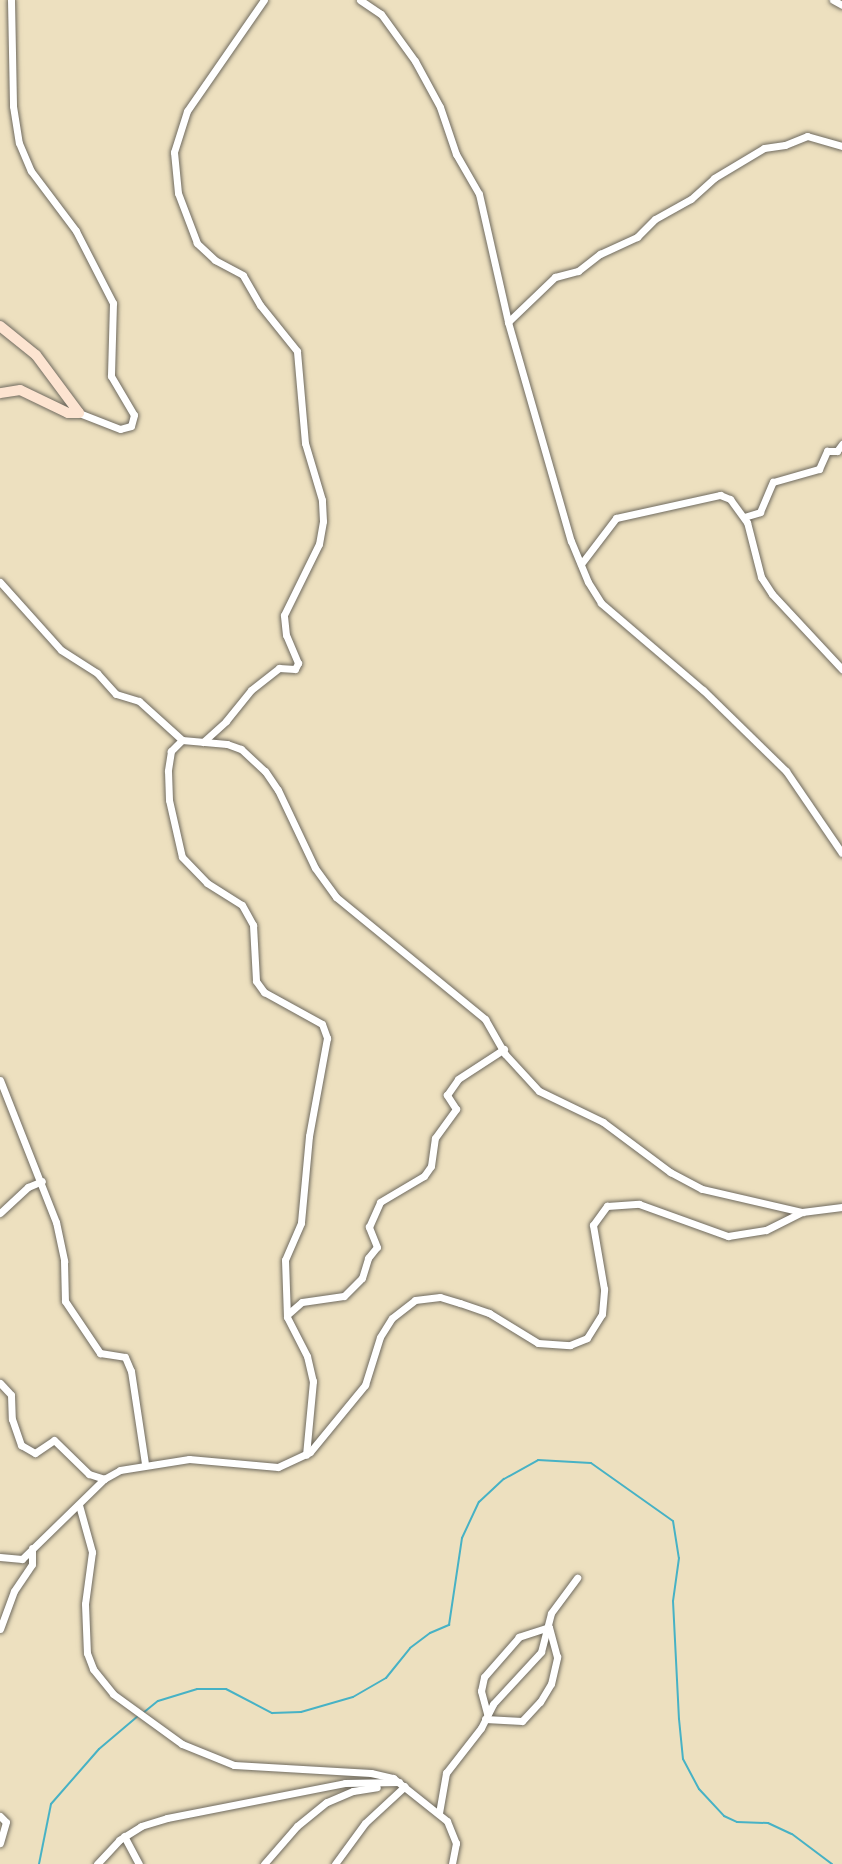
<!DOCTYPE html>
<style>
body{margin:0}
#map{position:relative;width:842px;height:1864px;overflow:hidden;background:#ede0bf;font-family:"Architects Daughter",sans-serif}
div>[style]{position:absolute}
[style*='--x']{left:calc(var(--x)*1px);top:calc(var(--y)*1px);width:calc(var(--w)*1px);rotate:calc(var(--a)*1deg)}
.stream>*{height:2px;margin:-1px;padding:0 1px;transform-origin:1px;border-radius:1px;background:#47b2c5}
.roads{filter:drop-shadow(0 0 2px #6f6a5f) drop-shadow(0 0 2px #6f6a5f)}
.minor>*{height:7px;margin:-3.5px;padding:0 3.5px;transform-origin:3.5px;border-radius:3.5px;background:#fff}
.secondary>*{height:10px;margin:-5px;padding:0 5px;transform-origin:5px;border-radius:5px;background:#fde4d1}
span{translate:-50% -50%;white-space:nowrap;text-align:center;line-height:1.15;-webkit-text-stroke:4.5px #fbf7ec;paint-order:stroke}
</style>
<div id="map">
<div class="stream">
<div style="--x:143;--y:1713;--w:19;--a:-39"></div>
<div style="--x:158;--y:1701;--w:41;--a:-17.1"></div>
<div style="--x:197;--y:1689;--w:29;--a:0"></div>
<div style="--x:226;--y:1689;--w:52;--a:27.6"></div>
<div style="--x:272;--y:1713;--w:29;--a:-2"></div>
<div style="--x:301;--y:1712;--w:54;--a:-16.1"></div>
<div style="--x:353;--y:1697;--w:38;--a:-30"></div>
<div style="--x:386;--y:1678;--w:38;--a:-51"></div>
<div style="--x:410;--y:1648;--w:25;--a:-37"></div>
<div style="--x:430;--y:1633;--w:21;--a:-23"></div>
<div style="--x:449;--y:1625;--w:88;--a:-81.5"></div>
<div style="--x:462;--y:1538;--w:40;--a:-65"></div>
<div style="--x:479;--y:1502;--w:34;--a:-43"></div>
<div style="--x:504;--y:1479;--w:39;--a:-29"></div>
<div style="--x:538;--y:1460;--w:53;--a:3.2"></div>
<div style="--x:591;--y:1463;--w:100;--a:35.3"></div>
<div style="--x:673;--y:1521;--w:37;--a:81"></div>
<div style="--x:679;--y:1558;--w:43;--a:97.9"></div>
<div style="--x:673;--y:1601;--w:118;--a:87.1"></div>
<div style="--x:679;--y:1719;--w:40;--a:84.3"></div>
<div style="--x:683;--y:1759;--w:34;--a:62"></div>
<div style="--x:699;--y:1789;--w:37;--a:47"></div>
<div style="--x:724;--y:1816;--w:14;--a:25"></div>
<div style="--x:737;--y:1822;--w:31;--a:2"></div>
<div style="--x:768;--y:1823;--w:26;--a:25"></div>
<div style="--x:792;--y:1834;--w:50;--a:36.9"></div>
<div style="--x:39;--y:1864;--w:61;--a:-78.7"></div>
<div style="--x:51;--y:1804;--w:73;--a:-48.9"></div>
<div style="--x:99;--y:1749;--w:51;--a:-40.2"></div>
</div>
<div class="roads">
<div class="minor">
<div style="--x:11;--y:0;--w:106;--a:88.9"></div>
<div style="--x:13;--y:106;--w:37;--a:81"></div>
<div style="--x:19;--y:143;--w:30;--a:67"></div>
<div style="--x:31;--y:171;--w:75;--a:53.1"></div>
<div style="--x:76;--y:231;--w:81;--a:62.8"></div>
<div style="--x:113;--y:303;--w:73;--a:91.6"></div>
<div style="--x:111;--y:376;--w:45;--a:59.5"></div>
<div style="--x:134;--y:415;--w:11;--a:105"></div>
<div style="--x:131;--y:426;--w:11;--a:165"></div>
<div style="--x:120;--y:429;--w:44;--a:-158.7"></div>
<div style="--x:360;--y:0;--w:25;--a:34"></div>
<div style="--x:381;--y:14;--w:58;--a:54.1"></div>
<div style="--x:415;--y:61;--w:52;--a:61.5"></div>
<div style="--x:440;--y:107;--w:50;--a:71.2"></div>
<div style="--x:456;--y:154;--w:46;--a:60.1"></div>
<div style="--x:479;--y:194;--w:131;--a:77.2"></div>
<div style="--x:508;--y:322;--w:228;--a:74"></div>
<div style="--x:571;--y:541;--w:44;--a:67.5"></div>
<div style="--x:588;--y:582;--w:25;--a:58"></div>
<div style="--x:601;--y:603;--w:134;--a:40.5"></div>
<div style="--x:703;--y:690;--w:116;--a:44.3"></div>
<div style="--x:786;--y:771;--w:99;--a:55.7"></div>
<div style="--x:833;--y:0;--w:10;--a:29"></div>
<div style="--x:508;--y:322;--w:65;--a:-43.8"></div>
<div style="--x:555;--y:277;--w:24;--a:-15"></div>
<div style="--x:578;--y:271;--w:28;--a:-38"></div>
<div style="--x:600;--y:254;--w:41;--a:-24.7"></div>
<div style="--x:637;--y:237;--w:25;--a:-45"></div>
<div style="--x:655;--y:219;--w:41;--a:-29.1"></div>
<div style="--x:691;--y:199;--w:31;--a:-42"></div>
<div style="--x:714;--y:178;--w:58;--a:-31"></div>
<div style="--x:764;--y:148;--w:21;--a:-8"></div>
<div style="--x:785;--y:145;--w:24;--a:-22"></div>
<div style="--x:807;--y:136;--w:36;--a:16"></div>
<div style="--x:744;--y:517;--w:17;--a:-17"></div>
<div style="--x:760;--y:512;--w:33;--a:-67"></div>
<div style="--x:773;--y:482;--w:48;--a:-15.8"></div>
<div style="--x:819;--y:469;--w:20;--a:-66"></div>
<div style="--x:827;--y:451;--w:10;--a:0"></div>
<div style="--x:837;--y:451;--w:9;--a:-54"></div>
<div style="--x:581;--y:564;--w:58;--a:-52.7"></div>
<div style="--x:616;--y:518;--w:107;--a:-12.5"></div>
<div style="--x:720;--y:495;--w:11;--a:22"></div>
<div style="--x:730;--y:499;--w:29;--a:54"></div>
<div style="--x:747;--y:522;--w:57;--a:75.7"></div>
<div style="--x:761;--y:577;--w:20;--a:57"></div>
<div style="--x:772;--y:594;--w:103;--a:47"></div>
<div style="--x:0;--y:582;--w:91;--a:48.1"></div>
<div style="--x:61;--y:650;--w:43;--a:32.6"></div>
<div style="--x:97;--y:673;--w:28;--a:48"></div>
<div style="--x:116;--y:694;--w:24;--a:17"></div>
<div style="--x:139;--y:701;--w:58;--a:42.2"></div>
<div style="--x:182;--y:740;--w:45;--a:5.1"></div>
<div style="--x:227;--y:744;--w:15;--a:20"></div>
<div style="--x:241;--y:749;--w:33;--a:43"></div>
<div style="--x:265;--y:771;--w:23;--a:56"></div>
<div style="--x:278;--y:790;--w:86;--a:64.6"></div>
<div style="--x:315;--y:868;--w:36;--a:54"></div>
<div style="--x:336;--y:897;--w:193;--a:39.3"></div>
<div style="--x:485;--y:1019;--w:40;--a:60.3"></div>
<div style="--x:505;--y:1054;--w:50;--a:47.4"></div>
<div style="--x:539;--y:1091;--w:71;--a:25.8"></div>
<div style="--x:603;--y:1122;--w:84;--a:36.7"></div>
<div style="--x:670;--y:1172;--w:36;--a:28"></div>
<div style="--x:702;--y:1189;--w:103;--a:13"></div>
<div style="--x:182;--y:740;--w:16;--a:135"></div>
<div style="--x:171;--y:751;--w:20;--a:99"></div>
<div style="--x:168;--y:771;--w:29;--a:88"></div>
<div style="--x:169;--y:800;--w:58;--a:77.2"></div>
<div style="--x:182;--y:857;--w:36;--a:46"></div>
<div style="--x:207;--y:883;--w:41;--a:32.2"></div>
<div style="--x:242;--y:905;--w:23;--a:61"></div>
<div style="--x:253;--y:925;--w:56;--a:86.9"></div>
<div style="--x:256;--y:981;--w:14;--a:54"></div>
<div style="--x:264;--y:992;--w:66;--a:28.9"></div>
<div style="--x:322;--y:1024;--w:15;--a:70"></div>
<div style="--x:327;--y:1038;--w:100;--a:100.4"></div>
<div style="--x:309;--y:1136;--w:87;--a:95.3"></div>
<div style="--x:301;--y:1223;--w:40;--a:113.4"></div>
<div style="--x:285;--y:1260;--w:57;--a:88"></div>
<div style="--x:287;--y:1317;--w:44;--a:62.9"></div>
<div style="--x:307;--y:1356;--w:26;--a:77"></div>
<div style="--x:313;--y:1381;--w:74;--a:95.4"></div>
<div style="--x:203;--y:742;--w:31;--a:-42"></div>
<div style="--x:226;--y:721;--w:40;--a:-51"></div>
<div style="--x:251;--y:690;--w:36;--a:-38"></div>
<div style="--x:279;--y:668;--w:16;--a:4"></div>
<div style="--x:295;--y:669;--w:7;--a:-63"></div>
<div style="--x:298;--y:663;--w:30;--a:-113"></div>
<div style="--x:286;--y:635;--w:20;--a:-96"></div>
<div style="--x:284;--y:615;--w:79;--a:-63.8"></div>
<div style="--x:319;--y:544;--w:23;--a:-80"></div>
<div style="--x:323;--y:521;--w:21;--a:-93"></div>
<div style="--x:322;--y:500;--w:59;--a:-106.6"></div>
<div style="--x:305;--y:443;--w:92;--a:-95"></div>
<div style="--x:297;--y:351;--w:59;--a:-128.8"></div>
<div style="--x:260;--y:305;--w:34;--a:-120"></div>
<div style="--x:243;--y:275;--w:32;--a:-152"></div>
<div style="--x:215;--y:260;--w:25;--a:-137"></div>
<div style="--x:197;--y:243;--w:53;--a:-110.8"></div>
<div style="--x:178;--y:193;--w:41;--a:-95.6"></div>
<div style="--x:174;--y:152;--w:43;--a:-72.4"></div>
<div style="--x:187;--y:111;--w:135;--a:-55.3"></div>
<div style="--x:0;--y:1080;--w:153;--a:68.5"></div>
<div style="--x:56;--y:1222;--w:40;--a:78"></div>
<div style="--x:64;--y:1261;--w:40;--a:88.6"></div>
<div style="--x:65;--y:1301;--w:63;--a:56.1"></div>
<div style="--x:100;--y:1353;--w:25;--a:9"></div>
<div style="--x:125;--y:1357;--w:15;--a:67"></div>
<div style="--x:131;--y:1371;--w:94;--a:81.4"></div>
<div style="--x:0;--y:1213;--w:38;--a:-43"></div>
<div style="--x:28;--y:1187;--w:15;--a:-23"></div>
<div style="--x:288;--y:1314;--w:18;--a:-41"></div>
<div style="--x:302;--y:1302;--w:42;--a:-8.1"></div>
<div style="--x:344;--y:1296;--w:25;--a:-45"></div>
<div style="--x:362;--y:1278;--w:21;--a:-73"></div>
<div style="--x:368;--y:1258;--w:14;--a:-51"></div>
<div style="--x:377;--y:1247;--w:22;--a:-112"></div>
<div style="--x:369;--y:1227;--w:27;--a:-66"></div>
<div style="--x:380;--y:1202;--w:51;--a:-30.6"></div>
<div style="--x:424;--y:1176;--w:12;--a:-55"></div>
<div style="--x:431;--y:1166;--w:28;--a:-82"></div>
<div style="--x:435;--y:1138;--w:36;--a:-54"></div>
<div style="--x:456;--y:1109;--w:17;--a:-123"></div>
<div style="--x:447;--y:1095;--w:19;--a:-55"></div>
<div style="--x:458;--y:1079;--w:55;--a:-33.1"></div>
<div style="--x:0;--y:1383;--w:16;--a:47"></div>
<div style="--x:11;--y:1395;--w:24;--a:88"></div>
<div style="--x:12;--y:1419;--w:28;--a:71"></div>
<div style="--x:21;--y:1445;--w:16;--a:30"></div>
<div style="--x:35;--y:1453;--w:23;--a:-34"></div>
<div style="--x:54;--y:1440;--w:49;--a:44.2"></div>
<div style="--x:89;--y:1474;--w:16;--a:18"></div>
<div style="--x:79;--y:1505;--w:49;--a:74.5"></div>
<div style="--x:92;--y:1552;--w:52;--a:97.7"></div>
<div style="--x:85;--y:1604;--w:49;--a:87.7"></div>
<div style="--x:87;--y:1653;--w:17;--a:69"></div>
<div style="--x:93;--y:1669;--w:32;--a:51"></div>
<div style="--x:113;--y:1694;--w:85;--a:35.9"></div>
<div style="--x:182;--y:1744;--w:56;--a:22"></div>
<div style="--x:234;--y:1765;--w:137;--a:3.3"></div>
<div style="--x:371;--y:1773;--w:23;--a:13"></div>
<div style="--x:393;--y:1778;--w:69;--a:38.5"></div>
<div style="--x:447;--y:1821;--w:24;--a:68"></div>
<div style="--x:456;--y:1843;--w:21;--a:101"></div>
<div style="--x:0;--y:1557;--w:22;--a:5"></div>
<div style="--x:22;--y:1559;--w:115;--a:-44.3"></div>
<div style="--x:104;--y:1479;--w:18;--a:-29"></div>
<div style="--x:120;--y:1470;--w:70;--a:-9.1"></div>
<div style="--x:189;--y:1459;--w:89;--a:5.1"></div>
<div style="--x:278;--y:1467;--w:35;--a:-25"></div>
<div style="--x:310;--y:1452;--w:87;--a:-50.6"></div>
<div style="--x:365;--y:1385;--w:50;--a:-72.6"></div>
<div style="--x:380;--y:1337;--w:22;--a:-58"></div>
<div style="--x:392;--y:1318;--w:29;--a:-38"></div>
<div style="--x:415;--y:1300;--w:25;--a:-7"></div>
<div style="--x:440;--y:1297;--w:21;--a:17"></div>
<div style="--x:460;--y:1303;--w:31;--a:19"></div>
<div style="--x:489;--y:1313;--w:57;--a:31.5"></div>
<div style="--x:538;--y:1343;--w:32;--a:4"></div>
<div style="--x:570;--y:1345;--w:18;--a:-22"></div>
<div style="--x:587;--y:1338;--w:28;--a:-58"></div>
<div style="--x:602;--y:1314;--w:25;--a:-85"></div>
<div style="--x:604;--y:1289;--w:65;--a:-99.8"></div>
<div style="--x:593;--y:1225;--w:24;--a:-54"></div>
<div style="--x:607;--y:1206;--w:32;--a:-4"></div>
<div style="--x:639;--y:1204;--w:95;--a:19.8"></div>
<div style="--x:728;--y:1236;--w:38;--a:-9"></div>
<div style="--x:766;--y:1230;--w:40;--a:-26.6"></div>
<div style="--x:802;--y:1212;--w:40;--a:-7.1"></div>
<div style="--x:0;--y:1629;--w:40;--a:-69.8"></div>
<div style="--x:14;--y:1591;--w:32;--a:-56"></div>
<div style="--x:32;--y:1564;--w:16;--a:-90"></div>
<div style="--x:485;--y:1719;--w:37;--a:3"></div>
<div style="--x:522;--y:1721;--w:26;--a:-47"></div>
<div style="--x:540;--y:1702;--w:21;--a:-59"></div>
<div style="--x:551;--y:1684;--w:28;--a:-77"></div>
<div style="--x:557;--y:1657;--w:31;--a:-105"></div>
<div style="--x:549;--y:1627;--w:32;--a:162"></div>
<div style="--x:519;--y:1637;--w:53;--a:131.2"></div>
<div style="--x:484;--y:1677;--w:14;--a:102"></div>
<div style="--x:481;--y:1691;--w:24;--a:75"></div>
<div style="--x:439;--y:1813;--w:41;--a:-80.1"></div>
<div style="--x:446;--y:1773;--w:57;--a:-52.1"></div>
<div style="--x:481;--y:1728;--w:27;--a:-63"></div>
<div style="--x:493;--y:1704;--w:71;--a:-47.3"></div>
<div style="--x:541;--y:1652;--w:40;--a:-75.6"></div>
<div style="--x:551;--y:1613;--w:44;--a:-53.4"></div>
<div style="--x:0;--y:1816;--w:8;--a:45"></div>
<div style="--x:6;--y:1822;--w:22;--a:106"></div>
<div style="--x:124;--y:1836;--w:32;--a:62"></div>
<div style="--x:97;--y:1864;--w:33;--a:-47"></div>
<div style="--x:119;--y:1840;--w:26;--a:-32"></div>
<div style="--x:141;--y:1826;--w:27;--a:-17"></div>
<div style="--x:167;--y:1818;--w:181;--a:-11.1"></div>
<div style="--x:345;--y:1783;--w:54;--a:-1.1"></div>
<div style="--x:264;--y:1864;--w:50;--a:-49"></div>
<div style="--x:297;--y:1826;--w:38;--a:-39"></div>
<div style="--x:327;--y:1802;--w:28;--a:-23"></div>
<div style="--x:353;--y:1791;--w:24;--a:-9"></div>
<div style="--x:335;--y:1864;--w:51;--a:-53.8"></div>
<div style="--x:365;--y:1823;--w:54;--a:-42.8"></div>
</div>
<div class="secondary">
<div style="--x:0;--y:326;--w:46;--a:38.9"></div>
<div style="--x:36;--y:355;--w:72;--a:53.4"></div>
<div style="--x:79;--y:413;--w:11;--a:180"></div>
<div style="--x:68;--y:413;--w:53;--a:-154.4"></div>
<div style="--x:20;--y:390;--w:20;--a:171"></div>
</div>
</div>
</div>
